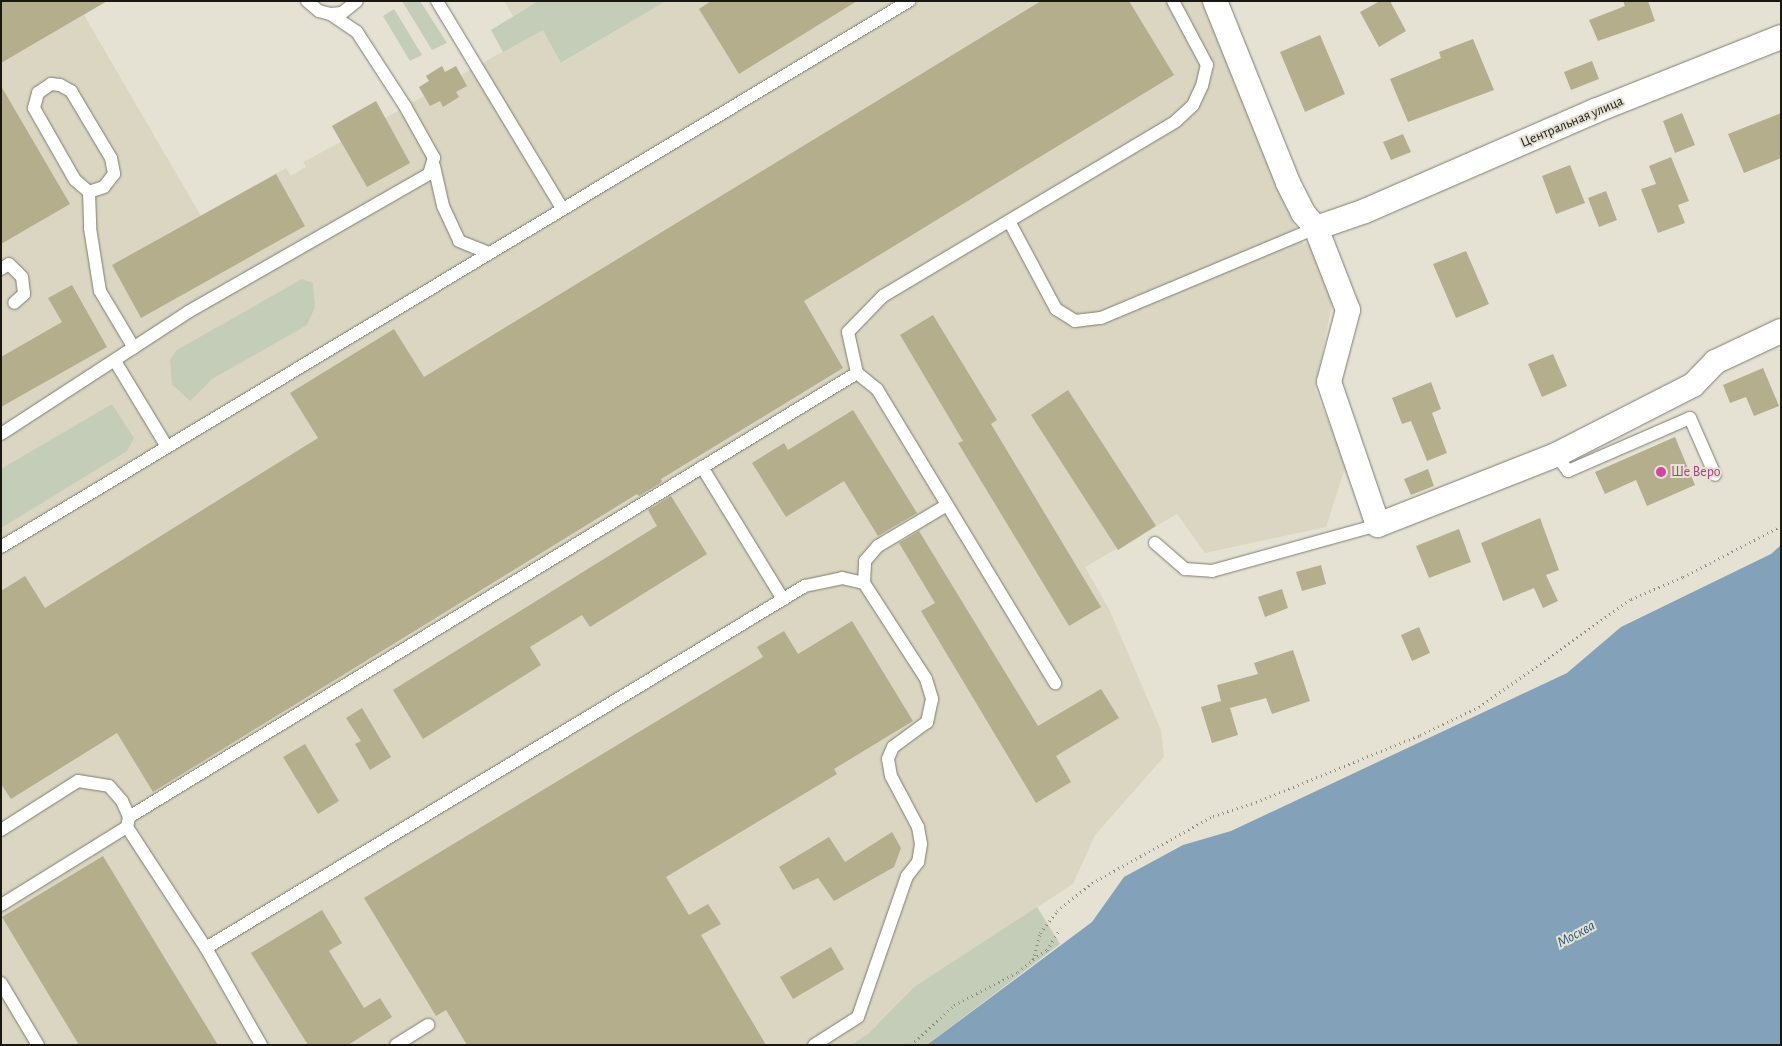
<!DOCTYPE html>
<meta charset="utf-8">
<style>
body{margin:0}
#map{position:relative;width:1782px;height:1046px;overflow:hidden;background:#e5e2d4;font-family:"Alegreya Sans",sans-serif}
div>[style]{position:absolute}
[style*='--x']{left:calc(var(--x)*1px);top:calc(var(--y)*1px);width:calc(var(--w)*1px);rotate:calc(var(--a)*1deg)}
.built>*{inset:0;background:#dad6c1}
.green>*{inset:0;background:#c3cdb7}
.water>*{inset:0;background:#83a1b8}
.building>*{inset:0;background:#b5ae8c}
.path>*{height:3px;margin-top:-1.5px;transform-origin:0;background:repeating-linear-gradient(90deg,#8e8c82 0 1px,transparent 0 5px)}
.roads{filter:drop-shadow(0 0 1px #7e7c70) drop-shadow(0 0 1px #7e7c70)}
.lane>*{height:12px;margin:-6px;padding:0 6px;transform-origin:6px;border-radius:6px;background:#fff}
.street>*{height:24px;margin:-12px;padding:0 12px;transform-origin:12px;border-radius:12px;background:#fff}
.dots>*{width:14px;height:14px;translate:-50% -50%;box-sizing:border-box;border:2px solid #e5e2d4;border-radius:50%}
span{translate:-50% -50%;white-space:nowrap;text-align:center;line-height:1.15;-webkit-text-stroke:4px #e5e2d4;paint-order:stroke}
.street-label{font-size:14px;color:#181712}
.hotel-label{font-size:14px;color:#b23c85}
.left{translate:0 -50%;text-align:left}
.water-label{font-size:15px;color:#275779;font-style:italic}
.frame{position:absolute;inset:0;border:2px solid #181712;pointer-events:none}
</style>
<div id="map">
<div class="built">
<div style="clip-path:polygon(1px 1px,107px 1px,84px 15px,201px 216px,286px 168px,291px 176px,306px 167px,303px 162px,341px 142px,332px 126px,376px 101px,385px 118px,424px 96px,419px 87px,429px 81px,426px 76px,442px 66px,445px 72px,461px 75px,543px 29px,562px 63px,666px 1px,1201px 1px,1298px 234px,1303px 244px,1314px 241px,1334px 294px,1315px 389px,1346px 465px,1326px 527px,1205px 553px,1177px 514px,1085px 567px,1110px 611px,1161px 730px,1164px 757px,1095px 835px,1073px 884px,914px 987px,869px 1033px,851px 1045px,1px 1045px)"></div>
<div style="clip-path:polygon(504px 1px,538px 1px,513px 16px)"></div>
</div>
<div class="green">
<div style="clip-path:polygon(402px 1px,420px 1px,447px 43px,432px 50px)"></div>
<div style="clip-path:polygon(538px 1px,666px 1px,561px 63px,543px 30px,503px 52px,491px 30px)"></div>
<div style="clip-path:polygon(394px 9px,422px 55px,410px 61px,383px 16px)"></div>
<div style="clip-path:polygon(302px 279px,313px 283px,315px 307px,307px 325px,212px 379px,190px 401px,172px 384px,170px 360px,177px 350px)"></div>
<div style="clip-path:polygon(112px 404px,134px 438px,127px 451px,1px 528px,1px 469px)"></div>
<div style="clip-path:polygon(1037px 907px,1060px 944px,927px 1045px,851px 1045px,869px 1033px,914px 987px)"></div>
</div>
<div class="water">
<div style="clip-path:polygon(1781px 545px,1781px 1045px,927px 1045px,1092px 922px,1124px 877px,1183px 845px,1231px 831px,1567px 673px,1621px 627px,1771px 554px)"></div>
</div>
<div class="building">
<div style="clip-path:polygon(1px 1px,107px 1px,1px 63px)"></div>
<div style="clip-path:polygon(711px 1px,857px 1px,739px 74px,699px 9px)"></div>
<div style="clip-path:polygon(1041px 1px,1129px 1px,1174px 75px,804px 301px,843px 368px,661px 479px,662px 482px,639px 496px,637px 494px,153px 792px,117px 733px,11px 799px,1px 784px,1px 591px,25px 576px,45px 608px,318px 438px,290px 393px,394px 329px,424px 377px)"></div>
<div style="clip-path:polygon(1380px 1px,1390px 1px,1406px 31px,1379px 47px,1360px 12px)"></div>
<div style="clip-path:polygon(1623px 1px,1648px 1px,1655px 21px,1598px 41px,1589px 20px,1625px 6px)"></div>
<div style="clip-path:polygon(1320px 35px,1345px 94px,1305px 112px,1280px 52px)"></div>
<div style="clip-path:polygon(1473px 39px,1494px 90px,1408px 122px,1390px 79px,1441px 58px,1439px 52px)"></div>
<div style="clip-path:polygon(1592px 61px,1599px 79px,1571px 90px,1564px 72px)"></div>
<div style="clip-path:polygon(442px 66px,445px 72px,456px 66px,467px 86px,456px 92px,459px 97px,443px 107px,440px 101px,430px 106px,419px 87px,429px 81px,426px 76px)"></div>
<div style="clip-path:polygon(1px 86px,70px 204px,1px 244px)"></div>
<div style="clip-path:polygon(376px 101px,410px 163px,367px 187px,332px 126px)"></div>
<div style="clip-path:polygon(1682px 113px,1695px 145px,1675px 153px,1663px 121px)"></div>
<div style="clip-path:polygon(1781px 113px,1781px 158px,1744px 173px,1728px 134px)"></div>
<div style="clip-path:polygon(1403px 134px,1411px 152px,1391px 160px,1383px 142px)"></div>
<div style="clip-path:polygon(1671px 157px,1689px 201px,1678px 205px,1685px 223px,1658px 233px,1641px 189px,1656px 184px,1649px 166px)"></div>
<div style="clip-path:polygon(1570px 165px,1585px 203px,1556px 214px,1542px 176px)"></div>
<div style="clip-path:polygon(276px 174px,305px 226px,141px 318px,112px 265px)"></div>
<div style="clip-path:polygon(1606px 191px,1617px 220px,1599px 227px,1588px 198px)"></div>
<div style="clip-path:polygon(1466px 251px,1489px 304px,1456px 318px,1433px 264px)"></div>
<div style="clip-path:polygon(72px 285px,107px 347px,1px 407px,1px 357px,62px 322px,48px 298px)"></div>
<div style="clip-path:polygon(933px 315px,997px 420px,991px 424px,1101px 607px,1069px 626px,958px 443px,963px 441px,900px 335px)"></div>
<div style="clip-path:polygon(1553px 354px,1567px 386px,1542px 397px,1528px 364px)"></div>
<div style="clip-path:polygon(1763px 368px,1779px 406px,1754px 416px,1746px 397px,1730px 403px,1723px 385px)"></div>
<div style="clip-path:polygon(1431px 382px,1441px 409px,1432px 413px,1447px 453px,1427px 461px,1411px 421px,1402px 424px,1392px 398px)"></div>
<div style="clip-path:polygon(1068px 390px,1156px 526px,1118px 550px,1031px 415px)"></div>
<div style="clip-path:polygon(853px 410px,917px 513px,878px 536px,844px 481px,786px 517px,752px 463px,784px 443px,788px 450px)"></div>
<div style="clip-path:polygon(1675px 437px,1695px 485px,1647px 506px,1636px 480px,1605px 494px,1595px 472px)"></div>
<div style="clip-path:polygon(1428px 469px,1434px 486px,1411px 495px,1404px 479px)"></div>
<div style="clip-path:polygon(671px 496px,707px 554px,590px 627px,582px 615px,530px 647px,541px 665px,423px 739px,393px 690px,657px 526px,648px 510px)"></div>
<div style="clip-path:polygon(1540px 518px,1559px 570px,1546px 575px,1558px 601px,1543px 608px,1534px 588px,1503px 601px,1481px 543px)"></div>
<div style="clip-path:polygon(1459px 529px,1471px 562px,1429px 578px,1416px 546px)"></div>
<div style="clip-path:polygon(919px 531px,1038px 726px,1101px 689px,1119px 718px,1056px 756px,1071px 782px,1036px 803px,921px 611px,935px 603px,899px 543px)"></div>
<div style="clip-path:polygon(1321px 565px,1326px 584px,1302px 591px,1296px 572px)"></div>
<div style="clip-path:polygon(1282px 589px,1288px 608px,1265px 617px,1258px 597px)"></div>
<div style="clip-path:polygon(852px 621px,913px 721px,834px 769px,837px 774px,666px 877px,689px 915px,708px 904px,721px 924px,701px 935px,766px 1045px,467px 1045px,446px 1010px,436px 1016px,364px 898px,763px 657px,757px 647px,784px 631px,798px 654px)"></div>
<div style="clip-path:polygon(1419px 627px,1430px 653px,1412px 661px,1401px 635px)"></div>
<div style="clip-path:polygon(1293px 650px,1310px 701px,1272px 714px,1266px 698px,1230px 708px,1238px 735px,1212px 743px,1201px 707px,1221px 701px,1217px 685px,1258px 674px,1254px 663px)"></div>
<div style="clip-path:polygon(362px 708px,391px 757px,370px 770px,355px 744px,361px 741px,346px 718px)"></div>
<div style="clip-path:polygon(305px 744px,339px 801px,318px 814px,283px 757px)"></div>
<div style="clip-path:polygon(892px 832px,901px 848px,894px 867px,834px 901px,818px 878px,793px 890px,779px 867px,829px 837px,845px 862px)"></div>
<div style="clip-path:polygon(103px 856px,161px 952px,218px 1045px,79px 1045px,2px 917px)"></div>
<div style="clip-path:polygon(322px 910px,342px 943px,329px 951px,364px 1008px,380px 998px,392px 1017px,348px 1045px,308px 1045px,251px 953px)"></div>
<div style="clip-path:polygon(831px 947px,844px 969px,793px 999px,780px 977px)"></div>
</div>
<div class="path">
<div style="--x:1033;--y:959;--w:17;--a:-33"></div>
<div style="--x:1047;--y:950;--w:25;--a:-58"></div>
<div style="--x:911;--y:1045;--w:59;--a:-42.9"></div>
<div style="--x:954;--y:1005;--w:72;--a:-27.3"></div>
<div style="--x:1018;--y:972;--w:19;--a:-39"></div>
<div style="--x:1033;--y:960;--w:28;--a:-75"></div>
<div style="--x:1040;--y:933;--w:28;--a:-52"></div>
<div style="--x:1057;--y:911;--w:45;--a:-38.7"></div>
<div style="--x:1092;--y:883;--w:138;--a:-29"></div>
<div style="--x:1213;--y:816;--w:45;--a:-18"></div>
<div style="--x:1256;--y:802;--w:177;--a:-22.2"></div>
<div style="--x:1420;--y:735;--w:65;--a:-25.4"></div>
<div style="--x:1479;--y:707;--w:186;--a:-35.4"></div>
<div style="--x:1631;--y:599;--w:56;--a:-22.9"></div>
<div style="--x:1683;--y:577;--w:110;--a:-27.5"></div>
</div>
<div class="roads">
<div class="lane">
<div style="--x:307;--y:1;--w:16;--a:40"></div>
<div style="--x:319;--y:11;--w:11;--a:15"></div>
<div style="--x:330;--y:14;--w:12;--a:-5"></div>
<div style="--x:342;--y:13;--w:19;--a:-39"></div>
<div style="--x:437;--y:1;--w:242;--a:58.9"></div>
<div style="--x:51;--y:84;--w:9;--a:6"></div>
<div style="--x:60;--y:85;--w:13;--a:29"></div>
<div style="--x:71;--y:91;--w:78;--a:59.2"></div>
<div style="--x:111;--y:158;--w:16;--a:79"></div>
<div style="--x:114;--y:174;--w:16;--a:128"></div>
<div style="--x:104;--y:187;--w:16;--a:162"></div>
<div style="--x:89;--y:192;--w:18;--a:-139"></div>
<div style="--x:75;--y:180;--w:83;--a:-119.7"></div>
<div style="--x:34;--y:108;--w:16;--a:-75"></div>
<div style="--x:38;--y:93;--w:16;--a:-35"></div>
<div style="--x:434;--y:166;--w:41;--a:77.3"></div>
<div style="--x:443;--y:206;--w:38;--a:65"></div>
<div style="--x:459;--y:241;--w:31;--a:22"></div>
<div style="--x:89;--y:192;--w:36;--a:88"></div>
<div style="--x:90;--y:228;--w:64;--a:81"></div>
<div style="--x:100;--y:291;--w:66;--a:59.2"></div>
<div style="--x:1009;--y:221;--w:100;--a:61.9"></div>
<div style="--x:1056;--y:309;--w:22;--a:32"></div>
<div style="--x:1075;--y:321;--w:26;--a:-7"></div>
<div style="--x:1101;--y:318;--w:233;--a:-22.7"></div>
<div style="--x:1;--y:269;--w:9;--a:-32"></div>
<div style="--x:9;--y:264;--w:18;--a:45"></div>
<div style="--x:22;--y:277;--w:17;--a:83"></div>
<div style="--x:24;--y:294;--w:13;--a:138"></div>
<div style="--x:115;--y:361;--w:100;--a:58.8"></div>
<div style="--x:857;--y:373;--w:26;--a:39"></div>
<div style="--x:877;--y:389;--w:344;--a:58.8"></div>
<div style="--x:1;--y:434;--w:223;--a:-33.1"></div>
<div style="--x:188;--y:312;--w:278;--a:-29.8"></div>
<div style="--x:429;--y:174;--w:17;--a:-73"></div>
<div style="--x:434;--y:158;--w:60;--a:-119.1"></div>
<div style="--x:405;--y:106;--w:88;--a:-123"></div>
<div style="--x:357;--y:32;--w:32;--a:-146"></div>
<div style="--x:1556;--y:455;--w:20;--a:53"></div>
<div style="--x:1568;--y:471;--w:133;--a:-23.5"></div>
<div style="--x:1690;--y:418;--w:62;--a:66.3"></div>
<div style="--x:702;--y:467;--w:155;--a:58.5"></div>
<div style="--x:1155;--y:543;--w:40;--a:41"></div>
<div style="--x:1185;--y:569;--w:27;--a:4"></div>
<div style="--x:1212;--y:571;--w:172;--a:-15.5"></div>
<div style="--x:1;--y:547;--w:1060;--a:-31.02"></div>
<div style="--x:864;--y:583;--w:22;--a:-87"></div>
<div style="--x:865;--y:561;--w:20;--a:-49"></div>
<div style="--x:878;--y:546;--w:80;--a:-30.7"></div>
<div style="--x:129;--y:817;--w:853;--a:-31.38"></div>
<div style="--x:857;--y:373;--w:42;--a:-102.4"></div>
<div style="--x:848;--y:332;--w:50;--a:-45.8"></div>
<div style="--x:883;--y:296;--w:341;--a:-30.8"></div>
<div style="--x:1176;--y:121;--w:23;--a:-43"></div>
<div style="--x:1193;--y:105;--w:21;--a:-65"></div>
<div style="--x:1202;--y:86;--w:22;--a:-77"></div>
<div style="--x:1207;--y:65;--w:72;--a:-118"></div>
<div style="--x:1;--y:830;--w:91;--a:-32.5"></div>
<div style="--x:78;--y:781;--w:31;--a:9"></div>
<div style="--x:109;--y:786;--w:20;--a:49"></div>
<div style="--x:122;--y:801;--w:17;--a:66"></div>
<div style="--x:129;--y:817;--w:10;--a:101"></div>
<div style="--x:127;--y:827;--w:145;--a:56.9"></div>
<div style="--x:206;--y:948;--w:112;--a:60.4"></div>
<div style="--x:1;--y:905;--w:148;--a:-31.8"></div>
<div style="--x:206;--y:948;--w:700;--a:-31.15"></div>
<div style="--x:805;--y:586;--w:38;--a:-12"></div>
<div style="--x:842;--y:578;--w:23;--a:13"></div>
<div style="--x:864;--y:583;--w:114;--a:57.1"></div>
<div style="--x:926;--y:679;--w:21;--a:73"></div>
<div style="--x:932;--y:699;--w:24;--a:102"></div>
<div style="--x:927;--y:722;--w:42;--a:143.7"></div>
<div style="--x:893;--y:747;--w:13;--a:113"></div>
<div style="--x:888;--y:759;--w:17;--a:80"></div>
<div style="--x:891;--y:776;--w:58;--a:62.1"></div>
<div style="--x:918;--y:827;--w:17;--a:80"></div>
<div style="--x:921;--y:844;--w:18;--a:99"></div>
<div style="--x:918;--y:862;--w:18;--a:128"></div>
<div style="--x:907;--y:876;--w:149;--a:109.2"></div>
<div style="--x:858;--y:1017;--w:52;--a:147.5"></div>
<div style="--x:1;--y:983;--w:72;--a:59.2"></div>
<div style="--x:396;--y:1045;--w:38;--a:-32"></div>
</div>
<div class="street">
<div style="--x:1215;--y:1;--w:196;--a:68.1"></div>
<div style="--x:1288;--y:183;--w:34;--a:63"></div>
<div style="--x:1303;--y:213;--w:20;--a:49"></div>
<div style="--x:1316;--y:228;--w:52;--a:-19.1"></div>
<div style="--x:1365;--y:211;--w:251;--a:-23.5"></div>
<div style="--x:1595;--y:111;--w:200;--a:-21.7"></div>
<div style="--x:1316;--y:228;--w:88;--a:68.7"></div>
<div style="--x:1348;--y:310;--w:74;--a:104.8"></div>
<div style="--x:1329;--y:382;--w:151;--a:71.1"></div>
<div style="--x:1378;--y:525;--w:191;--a:-21.5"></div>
<div style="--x:1556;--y:455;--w:154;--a:-27.1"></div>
<div style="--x:1693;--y:385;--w:32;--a:-46"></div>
<div style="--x:1715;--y:362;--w:73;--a:-25.2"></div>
</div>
</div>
<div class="dots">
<div style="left:1661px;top:472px;background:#d1479c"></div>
</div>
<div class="street-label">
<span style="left:1572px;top:122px;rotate:-23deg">Центральная улица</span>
</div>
<div class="hotel-label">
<span class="left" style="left:1671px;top:472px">Ше Веро</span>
</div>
<div class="water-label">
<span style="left:1576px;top:934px;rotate:-28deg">Москва</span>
</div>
<div class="frame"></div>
</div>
